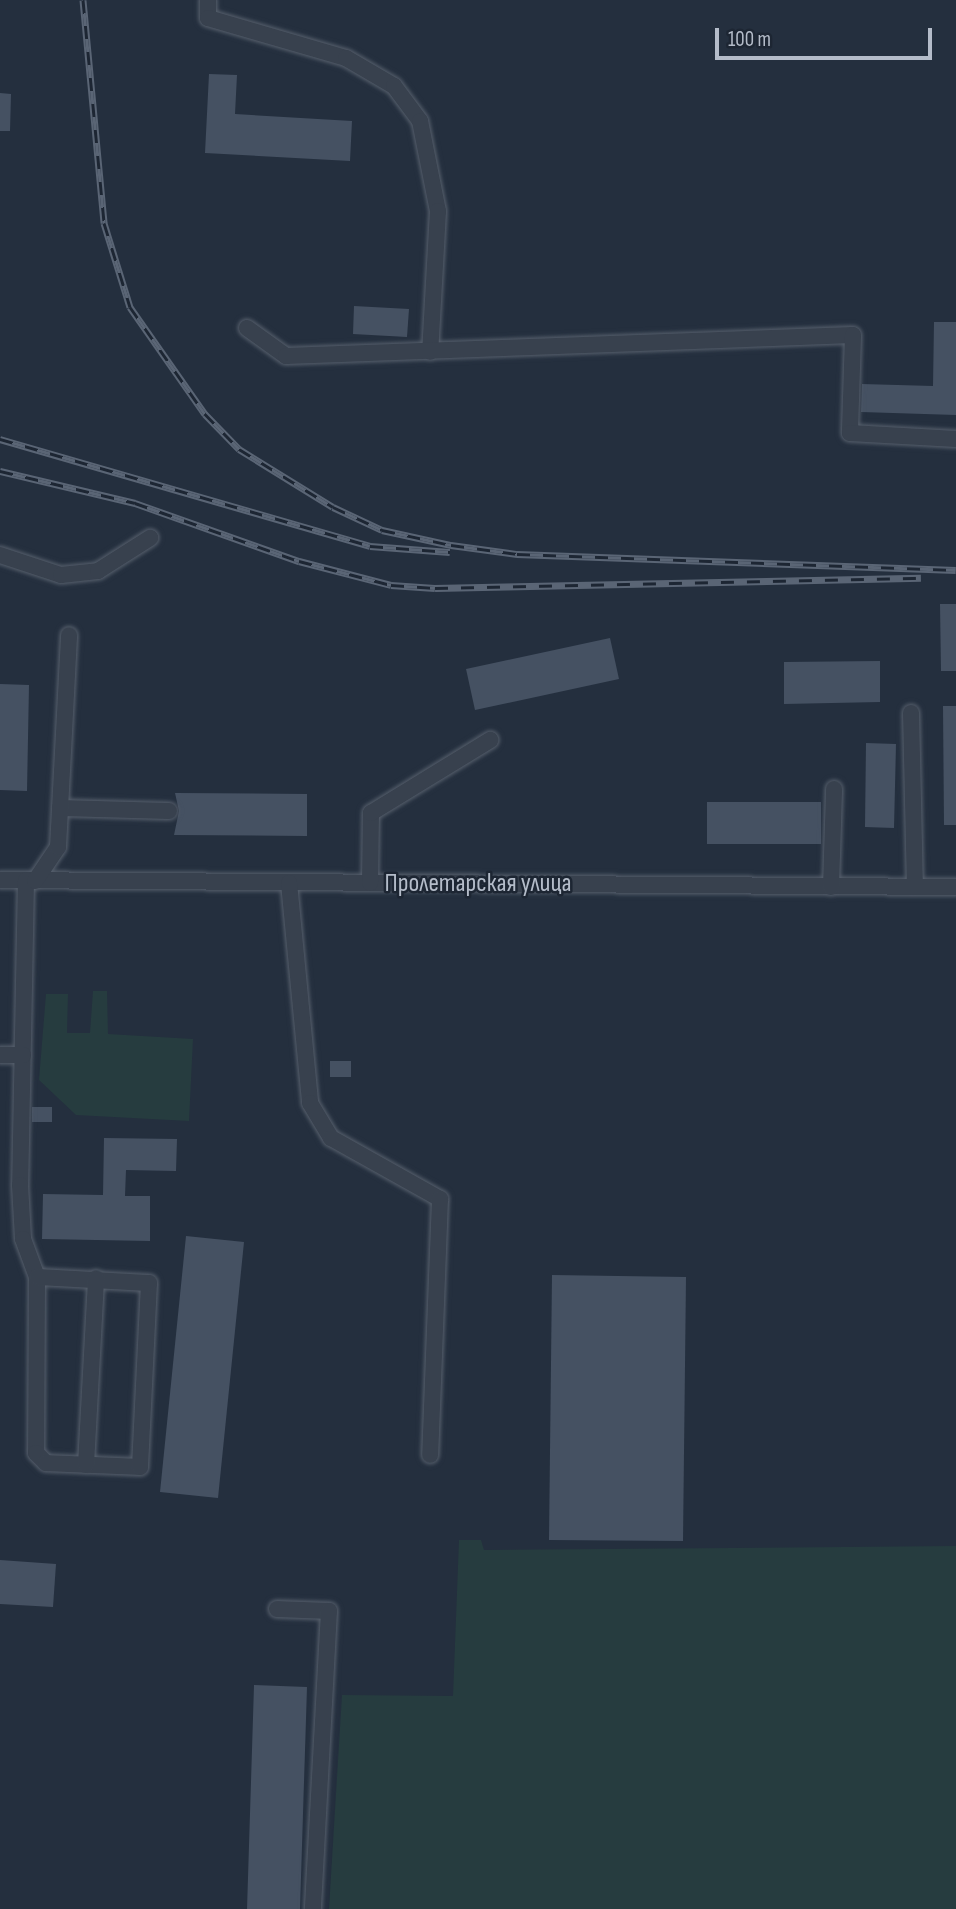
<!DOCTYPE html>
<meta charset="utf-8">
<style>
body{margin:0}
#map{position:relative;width:956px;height:1909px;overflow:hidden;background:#242f3e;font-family:"Sofia Sans Condensed",sans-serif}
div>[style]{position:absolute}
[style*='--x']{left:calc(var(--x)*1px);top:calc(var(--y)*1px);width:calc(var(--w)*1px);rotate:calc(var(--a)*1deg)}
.green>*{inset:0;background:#263c3f}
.building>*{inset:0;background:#455162}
.roads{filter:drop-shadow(0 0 2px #565f6c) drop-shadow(0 0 2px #565f6c)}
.minor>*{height:16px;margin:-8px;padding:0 8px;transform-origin:8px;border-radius:8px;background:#38414e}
.rail>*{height:7px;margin-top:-3.5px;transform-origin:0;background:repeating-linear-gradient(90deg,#1d2633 0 13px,#5a6575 0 26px);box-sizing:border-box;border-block:2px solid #5a6575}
span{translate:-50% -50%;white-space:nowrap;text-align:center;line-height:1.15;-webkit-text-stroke:5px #1d2633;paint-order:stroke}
.street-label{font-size:26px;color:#b4bcc9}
.scale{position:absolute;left:715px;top:28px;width:217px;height:32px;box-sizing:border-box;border:4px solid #b4bcc9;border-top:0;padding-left:9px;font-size:21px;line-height:24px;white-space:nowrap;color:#b4bcc9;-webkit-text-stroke:5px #1d2633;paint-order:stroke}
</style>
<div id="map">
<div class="green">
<div style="clip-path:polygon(93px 991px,107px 991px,108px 1034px,193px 1039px,189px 1121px,76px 1115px,39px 1080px,46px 994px,68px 994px,67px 1033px,90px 1033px)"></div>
<div style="clip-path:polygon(459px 1540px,481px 1540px,484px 1550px,956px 1546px,956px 1909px,329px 1909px,342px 1695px,453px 1696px)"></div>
</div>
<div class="building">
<div style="clip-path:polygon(209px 74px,237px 75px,235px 114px,352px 121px,350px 161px,205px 153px)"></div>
<div style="clip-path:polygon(0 93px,11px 94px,10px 131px,0 131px)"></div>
<div style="clip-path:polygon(354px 306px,409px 309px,407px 337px,353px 334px)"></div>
<div style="clip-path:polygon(934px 322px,956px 322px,956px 415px,861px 412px,862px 384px,933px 386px)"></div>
<div style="clip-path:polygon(940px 604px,956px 604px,956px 671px,941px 671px)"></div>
<div style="clip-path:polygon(610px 638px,619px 679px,475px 710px,466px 669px)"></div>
<div style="clip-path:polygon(880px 661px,880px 702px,784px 704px,784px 662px)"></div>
<div style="clip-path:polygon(0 684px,29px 685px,27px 791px,0 790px)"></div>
<div style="clip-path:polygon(943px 706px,956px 706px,956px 825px,944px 825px)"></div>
<div style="clip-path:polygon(866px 743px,896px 744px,894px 828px,865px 827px)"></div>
<div style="clip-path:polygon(175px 793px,307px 794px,307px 836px,174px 835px,179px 811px)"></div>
<div style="clip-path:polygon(707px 802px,821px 802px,821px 844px,707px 844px)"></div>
<div style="clip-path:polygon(330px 1061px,351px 1061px,351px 1077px,330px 1077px)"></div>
<div style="clip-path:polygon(32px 1107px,52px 1107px,52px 1122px,32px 1122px)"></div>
<div style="clip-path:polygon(104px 1138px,177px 1139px,176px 1171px,126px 1170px,125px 1196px,150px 1196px,150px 1241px,42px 1239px,43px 1194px,103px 1195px)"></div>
<div style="clip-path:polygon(186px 1236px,244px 1242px,218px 1498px,160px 1492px)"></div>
<div style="clip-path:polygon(552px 1275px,686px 1277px,683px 1541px,549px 1540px)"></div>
<div style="clip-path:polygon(0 1560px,56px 1564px,53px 1607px,0 1604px)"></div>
<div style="clip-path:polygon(254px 1685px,307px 1687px,300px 1909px,247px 1909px)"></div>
</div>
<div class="roads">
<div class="minor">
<div style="--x:208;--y:0;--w:18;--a:90"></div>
<div style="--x:208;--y:18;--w:144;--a:16.2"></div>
<div style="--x:346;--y:58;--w:56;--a:30.3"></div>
<div style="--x:394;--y:86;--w:44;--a:53.4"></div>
<div style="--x:420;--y:121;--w:92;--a:78.7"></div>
<div style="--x:438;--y:211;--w:141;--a:93.2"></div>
<div style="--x:247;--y:328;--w:48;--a:35.7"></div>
<div style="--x:286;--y:356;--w:567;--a:-2.12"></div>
<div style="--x:853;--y:335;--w:98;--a:91.8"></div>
<div style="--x:850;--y:433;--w:106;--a:3.2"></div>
<div style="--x:0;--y:555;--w:64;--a:18.2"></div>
<div style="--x:61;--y:575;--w:37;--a:-6"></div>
<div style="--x:98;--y:571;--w:62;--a:-32.4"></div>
<div style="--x:911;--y:713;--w:174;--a:88.7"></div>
<div style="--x:60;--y:808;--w:109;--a:1.6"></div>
<div style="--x:0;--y:880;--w:956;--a:0.42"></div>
<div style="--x:26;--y:880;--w:305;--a:91.1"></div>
<div style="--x:20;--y:1185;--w:54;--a:86.8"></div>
<div style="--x:23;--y:1239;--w:40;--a:69.8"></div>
<div style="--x:37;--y:1277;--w:176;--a:90.3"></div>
<div style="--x:36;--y:1453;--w:14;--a:45"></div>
<div style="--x:46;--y:1463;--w:94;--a:2.4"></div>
<div style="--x:140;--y:1467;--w:184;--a:-87.2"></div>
<div style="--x:149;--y:1283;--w:112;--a:-176.9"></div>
<div style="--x:35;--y:881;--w:41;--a:-55.9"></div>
<div style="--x:58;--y:847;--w:212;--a:-87"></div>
<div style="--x:289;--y:883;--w:221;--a:84.5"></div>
<div style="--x:310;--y:1103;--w:41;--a:59"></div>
<div style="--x:331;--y:1138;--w:125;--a:29.2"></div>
<div style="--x:440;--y:1199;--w:256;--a:92.2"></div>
<div style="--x:370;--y:883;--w:70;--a:-89.2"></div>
<div style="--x:371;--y:813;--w:140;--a:-31.5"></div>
<div style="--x:831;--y:887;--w:98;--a:-88.2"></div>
<div style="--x:0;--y:1055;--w:23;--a:0"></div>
<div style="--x:86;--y:1465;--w:187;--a:-86.9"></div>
<div style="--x:277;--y:1609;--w:52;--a:2.2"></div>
<div style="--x:329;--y:1611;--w:298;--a:93.1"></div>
</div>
</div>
<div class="rail">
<div style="--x:83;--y:0;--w:224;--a:84.6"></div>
<div style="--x:104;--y:223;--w:88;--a:72.8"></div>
<div style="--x:130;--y:307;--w:131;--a:55"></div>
<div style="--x:205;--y:414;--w:49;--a:45.8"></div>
<div style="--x:239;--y:449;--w:110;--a:31.7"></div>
<div style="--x:333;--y:507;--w:54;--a:25.1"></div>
<div style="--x:382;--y:530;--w:71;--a:12.3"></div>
<div style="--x:451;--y:545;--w:67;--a:7.8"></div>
<div style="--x:517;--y:554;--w:439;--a:2.1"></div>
<div style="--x:0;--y:439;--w:385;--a:16.1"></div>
<div style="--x:370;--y:546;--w:80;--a:4.3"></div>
<div style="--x:0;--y:471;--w:139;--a:13.3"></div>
<div style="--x:135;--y:503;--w:174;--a:19.5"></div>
<div style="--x:299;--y:561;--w:95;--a:14.6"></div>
<div style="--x:391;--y:585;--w:44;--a:3.9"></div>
<div style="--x:435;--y:588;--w:486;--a:-1.2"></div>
</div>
<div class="street-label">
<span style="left:478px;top:884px">Пролетарская улица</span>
</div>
<div class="scale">100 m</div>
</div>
